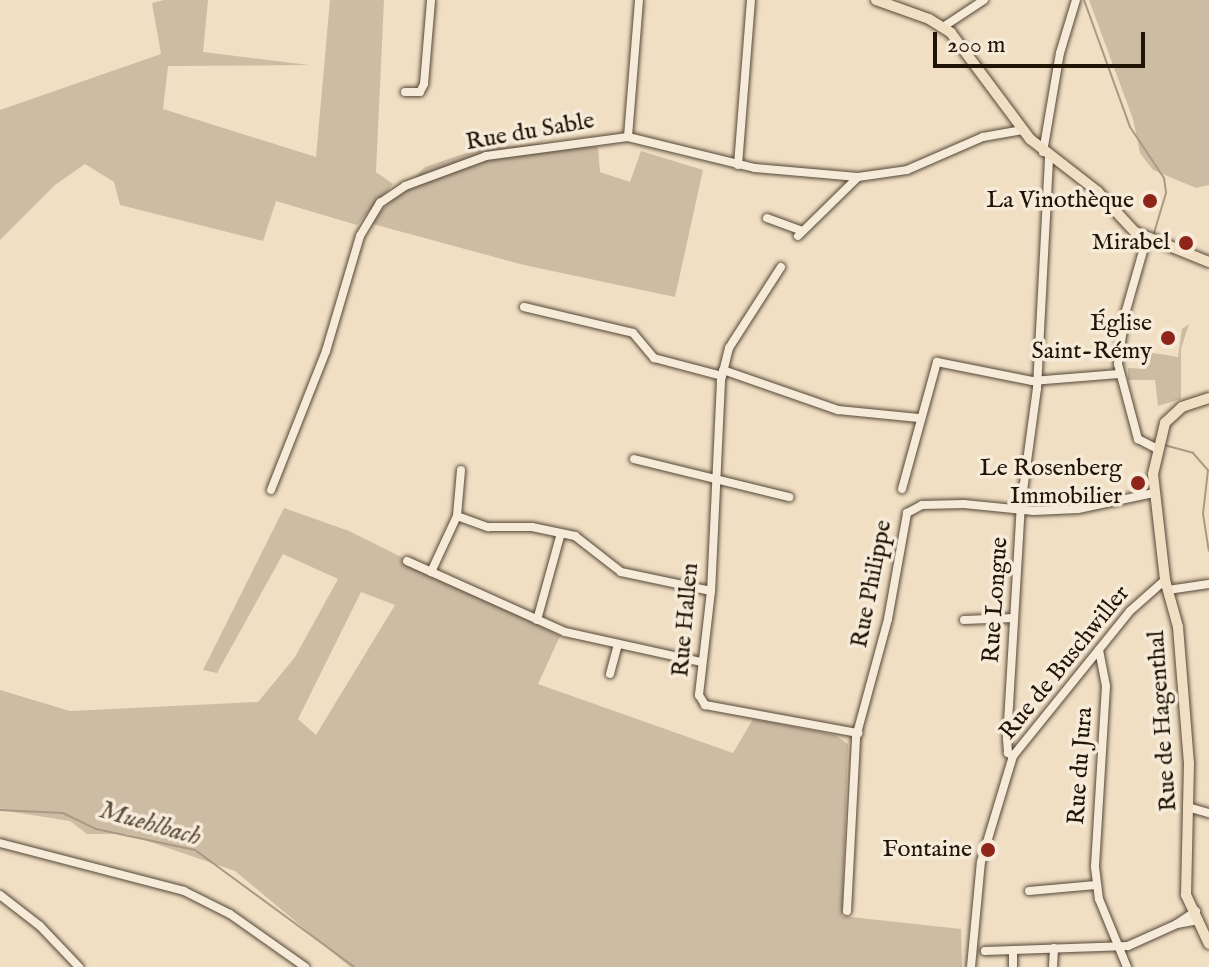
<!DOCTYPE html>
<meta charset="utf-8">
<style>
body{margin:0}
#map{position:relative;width:1209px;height:967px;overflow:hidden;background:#f1dfc4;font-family:"IM FELL English",serif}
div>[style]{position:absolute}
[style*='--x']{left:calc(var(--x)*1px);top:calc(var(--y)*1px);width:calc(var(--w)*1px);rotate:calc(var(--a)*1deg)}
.green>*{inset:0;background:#cdbca4}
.stream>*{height:2px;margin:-1px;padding:0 1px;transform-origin:1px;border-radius:1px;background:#aa9a83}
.roads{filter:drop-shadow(0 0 2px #544736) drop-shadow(0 0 2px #544736)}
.minor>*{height:8px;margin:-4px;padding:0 4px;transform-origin:4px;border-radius:4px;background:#f6ead9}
.major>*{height:10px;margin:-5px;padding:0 5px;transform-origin:5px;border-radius:5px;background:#f1dfc4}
.dots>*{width:22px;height:22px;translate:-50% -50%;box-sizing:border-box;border:4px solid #f6ead9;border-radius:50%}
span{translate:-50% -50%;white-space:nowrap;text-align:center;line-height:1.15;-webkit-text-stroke:7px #f6ead9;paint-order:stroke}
.street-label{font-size:24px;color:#201406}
.poi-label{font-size:24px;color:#201406}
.right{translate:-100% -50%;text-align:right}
.water-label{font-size:26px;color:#5e503e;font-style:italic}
.scale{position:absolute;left:933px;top:32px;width:212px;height:36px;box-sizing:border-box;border:4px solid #201406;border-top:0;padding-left:10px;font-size:24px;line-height:28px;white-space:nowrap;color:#201406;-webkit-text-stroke:6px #f6ead9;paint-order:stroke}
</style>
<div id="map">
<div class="green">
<div style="clip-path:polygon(164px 0,208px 0,203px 52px,309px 65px,168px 66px,163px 109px,316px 157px,330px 0,384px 0,376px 172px,393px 184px,357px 225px,276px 201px,263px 241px,120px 205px,114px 182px,85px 164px,55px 185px,0 240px,0 110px,161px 54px,152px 3px)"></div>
<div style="clip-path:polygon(1089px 0,1209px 0,1209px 185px,1196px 188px,1153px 170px,1140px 153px,1133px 119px)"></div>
<div style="clip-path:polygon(536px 144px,598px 147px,600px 172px,630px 182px,641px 151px,703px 170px,675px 297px,524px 265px,369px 223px,425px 167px,478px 149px)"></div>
<div style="clip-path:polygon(1189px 324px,1181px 349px,1181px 399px,1158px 406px,1155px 380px,1128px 380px,1128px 368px,1146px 369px,1148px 352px,1178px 357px,1182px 329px)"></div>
<div style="clip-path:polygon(evenodd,284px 508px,349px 531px,560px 636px,538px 684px,733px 753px,753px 719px,835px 735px,848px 744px,842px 916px,961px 929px,962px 967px,350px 967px,235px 871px,127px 834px,87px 834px,70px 821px,0 810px,0 690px,70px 711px,258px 702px,295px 657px,338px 579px,283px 554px,217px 673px,203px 670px,284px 508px,361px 592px,395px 605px,316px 735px,298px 719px,361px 592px)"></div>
</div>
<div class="stream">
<div style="--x:1084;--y:0;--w:135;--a:70.1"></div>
<div style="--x:1130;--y:127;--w:61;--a:56.3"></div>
<div style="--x:1164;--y:178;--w:15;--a:82"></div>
<div style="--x:1166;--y:193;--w:42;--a:106.7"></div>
<div style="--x:1164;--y:445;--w:30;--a:15"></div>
<div style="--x:1193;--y:453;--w:23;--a:49"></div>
<div style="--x:1208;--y:470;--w:44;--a:96.5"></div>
<div style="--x:1203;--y:514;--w:37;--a:81"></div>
<div style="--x:0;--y:810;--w:63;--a:2.7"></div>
<div style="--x:63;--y:813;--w:37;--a:26"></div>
<div style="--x:96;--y:829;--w:101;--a:12"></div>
<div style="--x:195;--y:850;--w:197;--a:36.3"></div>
</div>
<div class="roads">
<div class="minor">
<div style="--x:943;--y:27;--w:49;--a:-33.4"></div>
<div style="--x:405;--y:92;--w:15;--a:0"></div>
<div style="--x:420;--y:92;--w:9;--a:-63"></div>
<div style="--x:424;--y:84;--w:84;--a:-85.2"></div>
<div style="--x:628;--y:137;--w:137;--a:-85.4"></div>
<div style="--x:1043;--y:152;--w:100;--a:-80.3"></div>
<div style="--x:1060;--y:53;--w:55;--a:-73.2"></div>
<div style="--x:738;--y:165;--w:166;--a:-85.5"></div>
<div style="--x:767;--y:218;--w:37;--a:20"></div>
<div style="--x:798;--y:236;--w:84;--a:-44.5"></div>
<div style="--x:1147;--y:237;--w:80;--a:105.9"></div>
<div style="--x:1125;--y:314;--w:50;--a:98"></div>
<div style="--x:1118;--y:364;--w:78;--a:75.1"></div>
<div style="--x:1138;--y:439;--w:20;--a:27"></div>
<div style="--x:781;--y:267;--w:96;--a:122.7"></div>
<div style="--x:729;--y:348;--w:34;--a:104"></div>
<div style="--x:721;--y:381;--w:210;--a:92.7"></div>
<div style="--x:711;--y:591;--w:105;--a:96.6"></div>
<div style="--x:699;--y:695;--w:12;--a:59"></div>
<div style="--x:705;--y:705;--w:156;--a:10.4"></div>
<div style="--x:524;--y:307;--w:112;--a:13.4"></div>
<div style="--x:633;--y:333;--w:33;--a:50"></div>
<div style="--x:654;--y:358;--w:70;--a:14.8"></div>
<div style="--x:723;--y:370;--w:122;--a:19.2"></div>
<div style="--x:838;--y:410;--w:81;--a:5.6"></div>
<div style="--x:634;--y:459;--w:160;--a:13.8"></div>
<div style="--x:902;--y:489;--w:132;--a:-74.6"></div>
<div style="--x:937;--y:362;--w:97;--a:11.3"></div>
<div style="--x:1032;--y:381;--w:87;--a:-4.6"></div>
<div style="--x:271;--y:490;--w:149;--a:-68.4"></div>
<div style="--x:326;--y:351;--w:120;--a:-73.5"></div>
<div style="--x:360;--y:236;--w:39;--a:-59"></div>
<div style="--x:380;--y:203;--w:30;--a:-34"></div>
<div style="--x:405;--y:186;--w:86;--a:-20.3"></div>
<div style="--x:486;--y:156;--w:143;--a:-7.6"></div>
<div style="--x:628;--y:137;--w:131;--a:13.7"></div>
<div style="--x:755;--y:168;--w:103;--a:5"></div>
<div style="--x:858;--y:177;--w:49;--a:-8.1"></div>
<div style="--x:907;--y:170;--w:83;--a:-23.5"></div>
<div style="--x:983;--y:137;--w:40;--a:-10"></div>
<div style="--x:457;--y:516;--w:33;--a:20"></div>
<div style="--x:488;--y:527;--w:44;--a:0"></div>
<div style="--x:532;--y:527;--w:44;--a:11.8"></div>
<div style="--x:575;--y:536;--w:58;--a:38"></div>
<div style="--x:621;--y:572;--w:92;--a:11.9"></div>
<div style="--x:407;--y:561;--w:173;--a:24.2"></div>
<div style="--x:565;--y:632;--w:140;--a:12.4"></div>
<div style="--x:431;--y:572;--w:62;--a:-65.1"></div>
<div style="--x:457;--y:516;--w:46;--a:-85"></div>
<div style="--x:1168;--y:590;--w:41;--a:-8.3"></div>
<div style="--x:537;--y:620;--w:90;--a:-74.6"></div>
<div style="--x:964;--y:620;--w:50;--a:-2.3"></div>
<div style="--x:1099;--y:650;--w:37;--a:79"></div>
<div style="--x:1106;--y:686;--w:181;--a:93.5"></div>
<div style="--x:1095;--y:867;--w:32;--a:83"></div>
<div style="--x:1099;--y:899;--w:74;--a:67.6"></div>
<div style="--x:610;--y:674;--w:30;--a:-75"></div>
<div style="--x:1013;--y:756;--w:6;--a:-149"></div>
<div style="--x:1008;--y:753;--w:14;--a:-94"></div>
<div style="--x:1007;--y:739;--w:234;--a:-86.6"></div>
<div style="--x:1021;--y:505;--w:118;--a:-82.2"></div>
<div style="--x:1037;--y:388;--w:232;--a:-87"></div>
<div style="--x:1191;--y:808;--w:19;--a:16"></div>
<div style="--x:0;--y:843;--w:190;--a:14.6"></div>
<div style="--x:184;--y:891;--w:51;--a:26.6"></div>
<div style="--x:230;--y:914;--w:92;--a:35.2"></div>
<div style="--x:1029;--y:891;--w:67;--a:-5.1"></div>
<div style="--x:0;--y:895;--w:51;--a:37.8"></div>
<div style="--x:40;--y:926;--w:57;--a:46.4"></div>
<div style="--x:847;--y:911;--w:174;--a:-87"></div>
<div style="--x:856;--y:737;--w:122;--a:-74.8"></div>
<div style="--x:888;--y:619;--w:108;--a:-79.8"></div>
<div style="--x:907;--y:513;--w:17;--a:-28"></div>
<div style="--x:922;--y:505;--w:42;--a:-1.4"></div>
<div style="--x:964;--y:504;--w:70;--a:5.7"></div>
<div style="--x:1034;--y:511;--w:44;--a:-2.6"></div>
<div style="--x:1078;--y:509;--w:78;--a:-11.9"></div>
<div style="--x:1196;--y:911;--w:23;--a:146"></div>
<div style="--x:1177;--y:924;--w:22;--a:-10"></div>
<div style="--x:985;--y:951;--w:143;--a:-2"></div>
<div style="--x:1128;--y:946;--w:54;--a:-24.2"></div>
<div style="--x:971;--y:967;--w:105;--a:-84.6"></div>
<div style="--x:981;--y:862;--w:111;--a:-73.2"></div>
<div style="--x:1013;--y:756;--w:186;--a:-51.1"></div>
<div style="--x:1130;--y:611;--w:47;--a:-41.5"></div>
<div style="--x:1013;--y:967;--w:17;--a:-90"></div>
<div style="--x:1053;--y:967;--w:19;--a:-87"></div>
</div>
<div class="major">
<div style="--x:876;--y:0;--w:56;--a:19.7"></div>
<div style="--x:929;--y:19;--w:26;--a:32"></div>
<div style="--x:951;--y:33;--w:132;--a:53.3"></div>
<div style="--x:1030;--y:139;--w:85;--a:37.8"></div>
<div style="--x:1097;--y:191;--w:56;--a:47.2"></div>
<div style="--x:1135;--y:232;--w:80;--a:22.1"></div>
<div style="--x:1209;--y:398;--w:28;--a:162"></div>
<div style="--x:1182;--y:407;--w:23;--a:137"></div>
<div style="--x:1165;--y:423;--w:52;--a:103.2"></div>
<div style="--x:1153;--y:474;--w:107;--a:83.5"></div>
<div style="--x:1165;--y:580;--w:49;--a:74.5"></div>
<div style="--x:1178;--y:627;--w:136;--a:85.4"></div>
<div style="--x:1189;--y:763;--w:132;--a:91.3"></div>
<div style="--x:1186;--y:895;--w:54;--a:64.9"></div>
</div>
</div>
<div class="dots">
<div style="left:1150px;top:201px;background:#8f2418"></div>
<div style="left:1186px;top:243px;background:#8f2418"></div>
<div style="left:1168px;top:338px;background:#8f2418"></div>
<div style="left:1138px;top:483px;background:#8f2418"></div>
<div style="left:988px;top:850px;background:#8f2418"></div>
</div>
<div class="street-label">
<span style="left:530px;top:132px;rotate:-10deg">Rue du Sable</span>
<span style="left:872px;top:584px;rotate:-79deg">Rue Philippe</span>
<span style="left:996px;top:600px;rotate:-86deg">Rue Longue</span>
<span style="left:686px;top:620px;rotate:-85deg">Rue Hallen</span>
<span style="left:1065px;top:663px;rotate:-51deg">Rue de Buschwiller</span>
<span style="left:1163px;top:721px;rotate:-94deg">Rue de Hagenthal</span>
<span style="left:1081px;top:766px;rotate:-86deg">Rue du Jura</span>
</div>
<div class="poi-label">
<span class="right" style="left:1134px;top:201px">La Vinothèque</span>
<span class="right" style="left:1170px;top:243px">Mirabel</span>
<span class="right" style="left:1152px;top:338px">Église<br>Saint-Rémy</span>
<span class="right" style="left:1122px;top:483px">Le Rosenberg<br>Immobilier</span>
<span class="right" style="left:972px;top:850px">Fontaine</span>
</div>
<div class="water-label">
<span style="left:150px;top:824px;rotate:16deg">Muehlbach</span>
</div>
<div class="scale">200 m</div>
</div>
